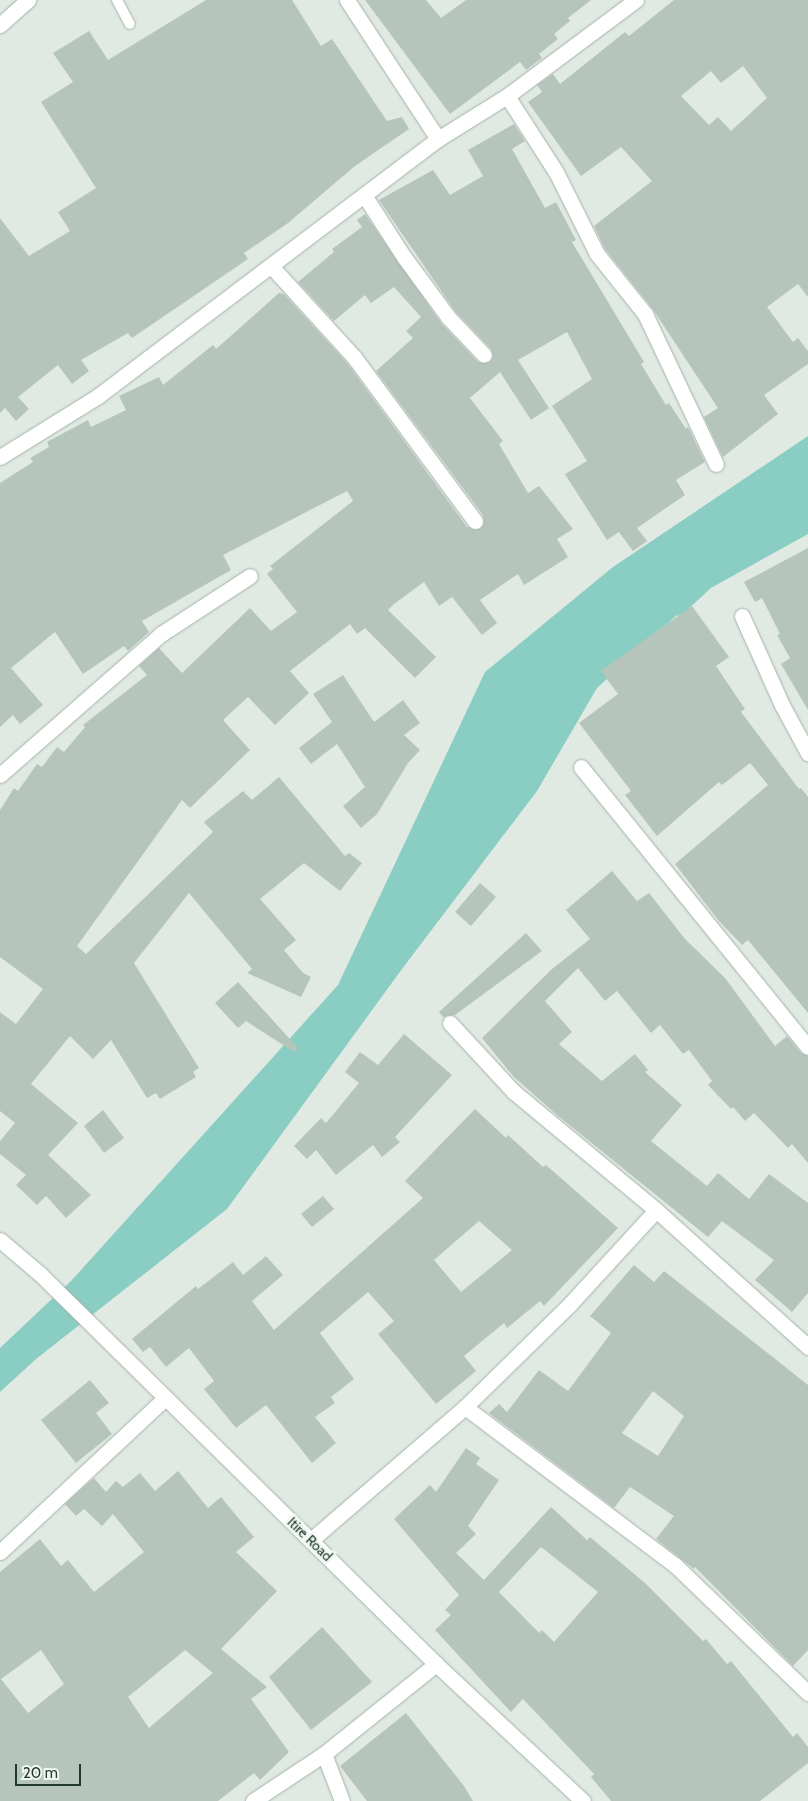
<!DOCTYPE html>
<style>
body{margin:0}
#map{position:relative;width:808px;height:1801px;overflow:hidden;background:#e0eae3;font-family:Cabin,sans-serif}
div>[style]{position:absolute}
[style*='--x']{left:calc(var(--x)*1px);top:calc(var(--y)*1px);width:calc(var(--w)*1px);rotate:calc(var(--a)*1deg)}
.water>*{inset:0;background:#8acdc3}
.stream>*{height:7px;margin:-3.5px;padding:0 3.5px;transform-origin:3.5px;border-radius:3.5px;background:#8acdc3}
.building>*{inset:0;background:#b6c5bb}
.roads{filter:drop-shadow(0 0 1px #a3b2a8) drop-shadow(0 0 1px #a3b2a8)}
.lane>*{height:10px;margin:-5px;padding:0 5px;transform-origin:5px;border-radius:5px;background:#fff}
.street>*{height:15px;margin:-7.5px;padding:0 7.5px;transform-origin:7.5px;border-radius:7.5px;background:#fff}
.secondary>*{height:15px;margin:-7.5px;padding:0 7.5px;transform-origin:7.5px;border-radius:7.5px;background:#fff}
span{translate:-50% -50%;white-space:nowrap;text-align:center;line-height:1.15;-webkit-text-stroke:5px #f0f7f2;paint-order:stroke}
.street-label{font-size:14px;color:#223a2c}
.scale{position:absolute;left:15px;top:1764px;width:66px;height:22px;box-sizing:border-box;border:2px solid #223a2c;border-top:0;padding-left:6px;font-size:15px;line-height:18px;white-space:nowrap;color:#223a2c;-webkit-text-stroke:4px #f0f7f2;paint-order:stroke}
</style>
<div id="map">
<div class="water">
<div style="clip-path:polygon(808px 436px,808px 534px,700px 594px,597px 688px,537px 791px,402px 969px,227px 1209px,36px 1359px,0 1392px,0 1348px,72px 1280px,338px 985px,485px 672px,613px 567px)"></div>
</div>
<div class="stream">
<div style="--x:679;--y:612;--w:37;--a:-43"></div>
</div>
<div class="building">
<div style="clip-path:polygon(206px 0,292px 0,321px 46px,332px 39px,387px 121px,402px 117px,409px 129px,355px 166px,288px 223px,244px 253px,248px 259px,132px 338px,128px 333px,81px 360px,89px 371px,72px 384px,58px 365px,18px 397px,29px 409px,16px 421px,5px 408px,0 413px,0 218px,29px 256px,70px 231px,58px 212px,96px 188px,41px 102px,73px 82px,53px 53px,89px 31px,108px 60px)"></div>
<div style="clip-path:polygon(365px 0,426px 0,441px 18px,466px 0,591px 0,568px 18px,570px 21px,554px 34px,558px 39px,539px 54px,542px 58px,526px 70px,520px 62px,450px 114px)"></div>
<div style="clip-path:polygon(evenodd,674px 0,808px 0,808px 297px,798px 284px,767px 307px,793px 342px,798px 338px,808px 351px,808px 364px,764px 395px,778px 414px,723px 457px,704px 417px,718px 408px,652px 308px,605px 249px,594px 226px,652px 181px,621px 147px,581px 176px,528px 102px,542px 92px,537px 85px,553px 74px,560px 84px,625px 32px,629px 36px,674px 0,743px 66px,767px 98px,731px 131px,718px 117px,709px 125px,681px 96px,711px 71px,721px 83px,743px 66px)"></div>
<div style="clip-path:polygon(514px 124px,525px 141px,512px 149px,545px 208px,556px 202px,576px 240px,572px 242px,644px 362px,641px 364px,666px 405px,669px 403px,686px 429px,688px 427px,705px 462px,676px 480px,685px 495px,637px 528px,647px 541px,633px 551px,619px 532px,607px 540px,565px 474px,587px 461px,552px 406px,592px 379px,567px 332px,518px 360px,549px 408px,531px 420px,500px 372px,470px 398px,503px 441px,499px 444px,528px 493px,539px 486px,573px 529px,557px 539px,568px 557px,524px 585px,518px 574px,480px 600px,497px 623px,482px 635px,452px 597px,439px 606px,424px 582px,394px 604px,388px 610px,436px 657px,415px 678px,365px 628px,357px 634px,350px 624px,290px 671px,309px 693px,275px 725px,248px 697px,223px 720px,250px 750px,190px 808px,182px 800px,77px 946px,86px 954px,213px 832px,204px 822px,243px 791px,252px 800px,279px 777px,345px 856px,349px 853px,362px 863px,340px 891px,304px 863px,260px 899px,296px 940px,284px 950px,303px 973px,311px 977px,301px 997px,247px 973px,252px 969px,189px 893px,134px 963px,199px 1068px,193px 1072px,196px 1077px,160px 1099px,156px 1093px,147px 1098px,111px 1040px,93px 1059px,70px 1036px,31px 1084px,78px 1123px,48px 1155px,91px 1195px,66px 1218px,46px 1196px,37px 1205px,16px 1185px,26px 1175px,0 1154px,0 1141px,15px 1123px,0 1111px,0 1012px,16px 1024px,43px 989px,0 957px,0 810px,14px 788px,18px 791px,37px 764px,42px 767px,57px 747px,64px 752px,85px 727px,83px 725px,147px 675px,139px 666px,159px 648px,182px 673px,250px 608px,271px 631px,297px 612px,267px 574px,273px 569px,270px 566px,353px 501px,347px 491px,223px 555px,231px 570px,142px 621px,149px 632px,128px 651px,124px 646px,83px 674px,55px 632px,11px 668px,43px 705px,20px 724px,13px 715px,0 727px,0 483px,33px 462px,30px 458px,49px 447px,47px 442px,88px 420px,91px 427px,126px 410px,119px 396px,159px 377px,163px 385px,213px 345px,216px 349px,279px 293px,284px 294px,347px 363px,467px 527px,480px 529px,484px 524px,483px 515px,376px 371px,413px 338px,406px 331px,421px 317px,394px 287px,371px 303px,365px 295px,334px 321px,298px 282px,334px 252px,332px 249px,362px 227px,357px 220px,365px 214px,441px 323px,478px 362px,490px 362px,493px 357px,491px 349px,455px 311px,379px 200px,433px 170px,450px 195px,483px 176px,468px 150px)"></div>
<div style="clip-path:polygon(808px 548px,808px 710px,781px 664px,790px 658px,777px 635px,780px 634px,762px 598px,755px 602px,744px 582px)"></div>
<div style="clip-path:polygon(692px 606px,729px 657px,716px 666px,745px 709px,741px 712px,799px 789px,801px 788px,808px 797px,808px 1013px,748px 940px,742px 945px,719px 921px,675px 864px,768px 785px,750px 763px,722px 785px,719px 782px,657px 836px,625px 795px,631px 791px,579px 723px,618px 694px,601px 671px)"></div>
<div style="clip-path:polygon(343px 675px,374px 722px,403px 700px,420px 723px,404px 735px,420px 750px,408px 763px,377px 814px,361px 828px,343px 806px,365px 787px,337px 744px,311px 764px,299px 748px,332px 722px,313px 694px)"></div>
<div style="clip-path:polygon(612px 871px,637px 901px,649px 893px,685px 939px,725px 978px,775px 1046px,787px 1036px,801px 1053px,808px 1056px,808px 1163px,792px 1144px,788px 1148px,754px 1113px,745px 1121px,733px 1107px,731px 1109px,708px 1085px,712px 1081px,689px 1050px,683px 1054px,660px 1025px,651px 1033px,617px 991px,605px 1001px,578px 968px,545px 1001px,572px 1032px,559px 1044px,602px 1081px,635px 1054px,648px 1070px,645px 1072px,682px 1105px,651px 1141px,707px 1186px,718px 1173px,749px 1199px,769px 1174px,808px 1203px,808px 1293px,792px 1312px,755px 1280px,774px 1260px,722px 1221px,708px 1237px,557px 1115px,514px 1077px,482px 1038px,552px 969px,590px 939px,566px 910px)"></div>
<div style="clip-path:polygon(480px 883px,496px 897px,471px 926px,455px 912px)"></div>
<div style="clip-path:polygon(526px 933px,542px 951px,455px 1015px,443px 1017px,439px 1012px)"></div>
<div style="clip-path:polygon(238px 982px,298px 1048px,294px 1052px,246px 1021px,238px 1028px,215px 1003px)"></div>
<div style="clip-path:polygon(404px 1034px,452px 1075px,395px 1137px,400px 1142px,382px 1157px,373px 1145px,336px 1175px,316px 1150px,307px 1159px,294px 1146px,321px 1118px,326px 1123px,359px 1083px,345px 1072px,360px 1052px,378px 1065px)"></div>
<div style="clip-path:polygon(evenodd,475px 1109px,506px 1138px,508px 1135px,543px 1167px,546px 1165px,618px 1228px,544px 1306px,540px 1301px,507px 1328px,504px 1323px,464px 1356px,476px 1371px,436px 1404px,378px 1334px,394px 1321px,368px 1292px,320px 1333px,354px 1379px,331px 1397px,335px 1403px,315px 1417px,336px 1443px,312px 1463px,266px 1405px,236px 1428px,204px 1389px,214px 1381px,189px 1348px,166px 1367px,150px 1347px,143px 1352px,132px 1339px,196px 1286px,198px 1289px,233px 1262px,243px 1275px,266px 1256px,283px 1275px,252px 1301px,274px 1330px,423px 1198px,405px 1181px,475px 1109px,479px 1221px,512px 1250px,461px 1292px,434px 1260px,479px 1221px)"></div>
<div style="clip-path:polygon(103px 1110px,124px 1138px,104px 1153px,84px 1126px)"></div>
<div style="clip-path:polygon(323px 1196px,334px 1209px,312px 1227px,301px 1214px)"></div>
<div style="clip-path:polygon(evenodd,634px 1265px,654px 1282px,664px 1271px,808px 1385px,808px 1650px,793px 1666px,695px 1567px,694px 1569px,656px 1539px,674px 1516px,630px 1487px,614px 1508px,489px 1413px,499px 1404px,507px 1412px,539px 1370px,568px 1391px,611px 1333px,590px 1316px,634px 1265px,653px 1391px,684px 1416px,658px 1456px,622px 1433px,653px 1391px)"></div>
<div style="clip-path:polygon(90px 1380px,109px 1403px,96px 1413px,112px 1434px,76px 1463px,41px 1420px)"></div>
<div style="clip-path:polygon(evenodd,466px 1448px,480px 1458px,476px 1464px,499px 1480px,468px 1526px,476px 1534px,456px 1553px,484px 1580px,551px 1507px,587px 1540px,590px 1537px,645px 1583px,703px 1641px,706px 1639px,727px 1664px,731px 1661px,793px 1737px,797px 1733px,808px 1747px,808px 1763px,760px 1801px,611px 1801px,591px 1777px,594px 1774px,523px 1699px,511px 1712px,435px 1630px,451px 1615px,445px 1610px,459px 1595px,394px 1519px,430px 1485px,436px 1492px,466px 1448px,541px 1547px,598px 1592px,554px 1642px,542px 1630px,539px 1633px,499px 1592px,541px 1547px)"></div>
<div style="clip-path:polygon(evenodd,178px 1471px,208px 1508px,221px 1497px,254px 1537px,236px 1552px,277px 1591px,221px 1649px,267px 1687px,251px 1699px,289px 1752px,260px 1780px,254px 1773px,218px 1801px,0 1801px,0 1572px,40px 1539px,61px 1566px,68px 1560px,94px 1592px,144px 1552px,113px 1514px,102px 1526px,84px 1509px,76px 1516px,65px 1504px,94px 1478px,106px 1492px,116px 1481px,123px 1487px,140px 1473px,155px 1491px,178px 1471px,41px 1650px,64px 1684px,28px 1713px,1px 1679px,41px 1650px,178px 1471px,185px 1650px,213px 1673px,149px 1728px,128px 1697px,185px 1650px)"></div>
<div style="clip-path:polygon(322px 1627px,372px 1682px,311px 1730px,269px 1677px)"></div>
<div style="clip-path:polygon(406px 1713px,464px 1786px,473px 1801px,367px 1801px,340px 1766px)"></div>
</div>
<div class="roads">
<div class="lane">
<div style="--x:117;--y:0;--w:27;--a:62"></div>
</div>
<div class="street">
<div style="--x:347;--y:0;--w:166;--a:56.8"></div>
<div style="--x:507;--y:96;--w:90;--a:57.2"></div>
<div style="--x:556;--y:172;--w:92;--a:63.4"></div>
<div style="--x:597;--y:254;--w:77;--a:51.3"></div>
<div style="--x:645;--y:314;--w:166;--a:64.7"></div>
<div style="--x:364;--y:195;--w:74;--a:57.2"></div>
<div style="--x:404;--y:257;--w:74;--a:53.7"></div>
<div style="--x:448;--y:317;--w:52;--a:46.5"></div>
<div style="--x:272;--y:267;--w:122;--a:47.7"></div>
<div style="--x:354;--y:357;--w:204;--a:53.6"></div>
<div style="--x:0;--y:457;--w:115;--a:-31.9"></div>
<div style="--x:98;--y:396;--w:426;--a:-37.1"></div>
<div style="--x:438;--y:139;--w:81;--a:-31.9"></div>
<div style="--x:507;--y:96;--w:161;--a:-36.7"></div>
<div style="--x:742;--y:616;--w:98;--a:65.8"></div>
<div style="--x:782;--y:705;--w:55;--a:61.6"></div>
<div style="--x:581;--y:767;--w:360;--a:51"></div>
<div style="--x:0;--y:775;--w:214;--a:-41.2"></div>
<div style="--x:161;--y:634;--w:106;--a:-33.1"></div>
<div style="--x:450;--y:1023;--w:94;--a:47.2"></div>
<div style="--x:514;--y:1092;--w:185;--a:39.7"></div>
<div style="--x:656;--y:1210;--w:205;--a:42"></div>
<div style="--x:0;--y:1240;--w:52;--a:40.4"></div>
<div style="--x:40;--y:1274;--w:556;--a:44.56"></div>
<div style="--x:436;--y:1664;--w:201;--a:43"></div>
<div style="--x:465;--y:1407;--w:263;--a:37"></div>
<div style="--x:675;--y:1565;--w:185;--a:43.9"></div>
<div style="--x:311;--y:1540;--w:203;--a:-40.8"></div>
<div style="--x:465;--y:1407;--w:147;--a:-44.4"></div>
<div style="--x:570;--y:1304;--w:127;--a:-47.5"></div>
<div style="--x:0;--y:1552;--w:224;--a:-43"></div>
<div style="--x:324;--y:1754;--w:50;--a:69"></div>
<div style="--x:253;--y:1801;--w:85;--a:-33.5"></div>
<div style="--x:324;--y:1754;--w:144;--a:-38.8"></div>
</div>
<div class="secondary">
<div style="--x:0;--y:25;--w:38;--a:-42"></div>
</div>
</div>
<div class="street-label">
<span style="left:310px;top:1539px;rotate:44deg">Itire Road</span>
</div>
<div class="scale">20 m</div>
</div>
